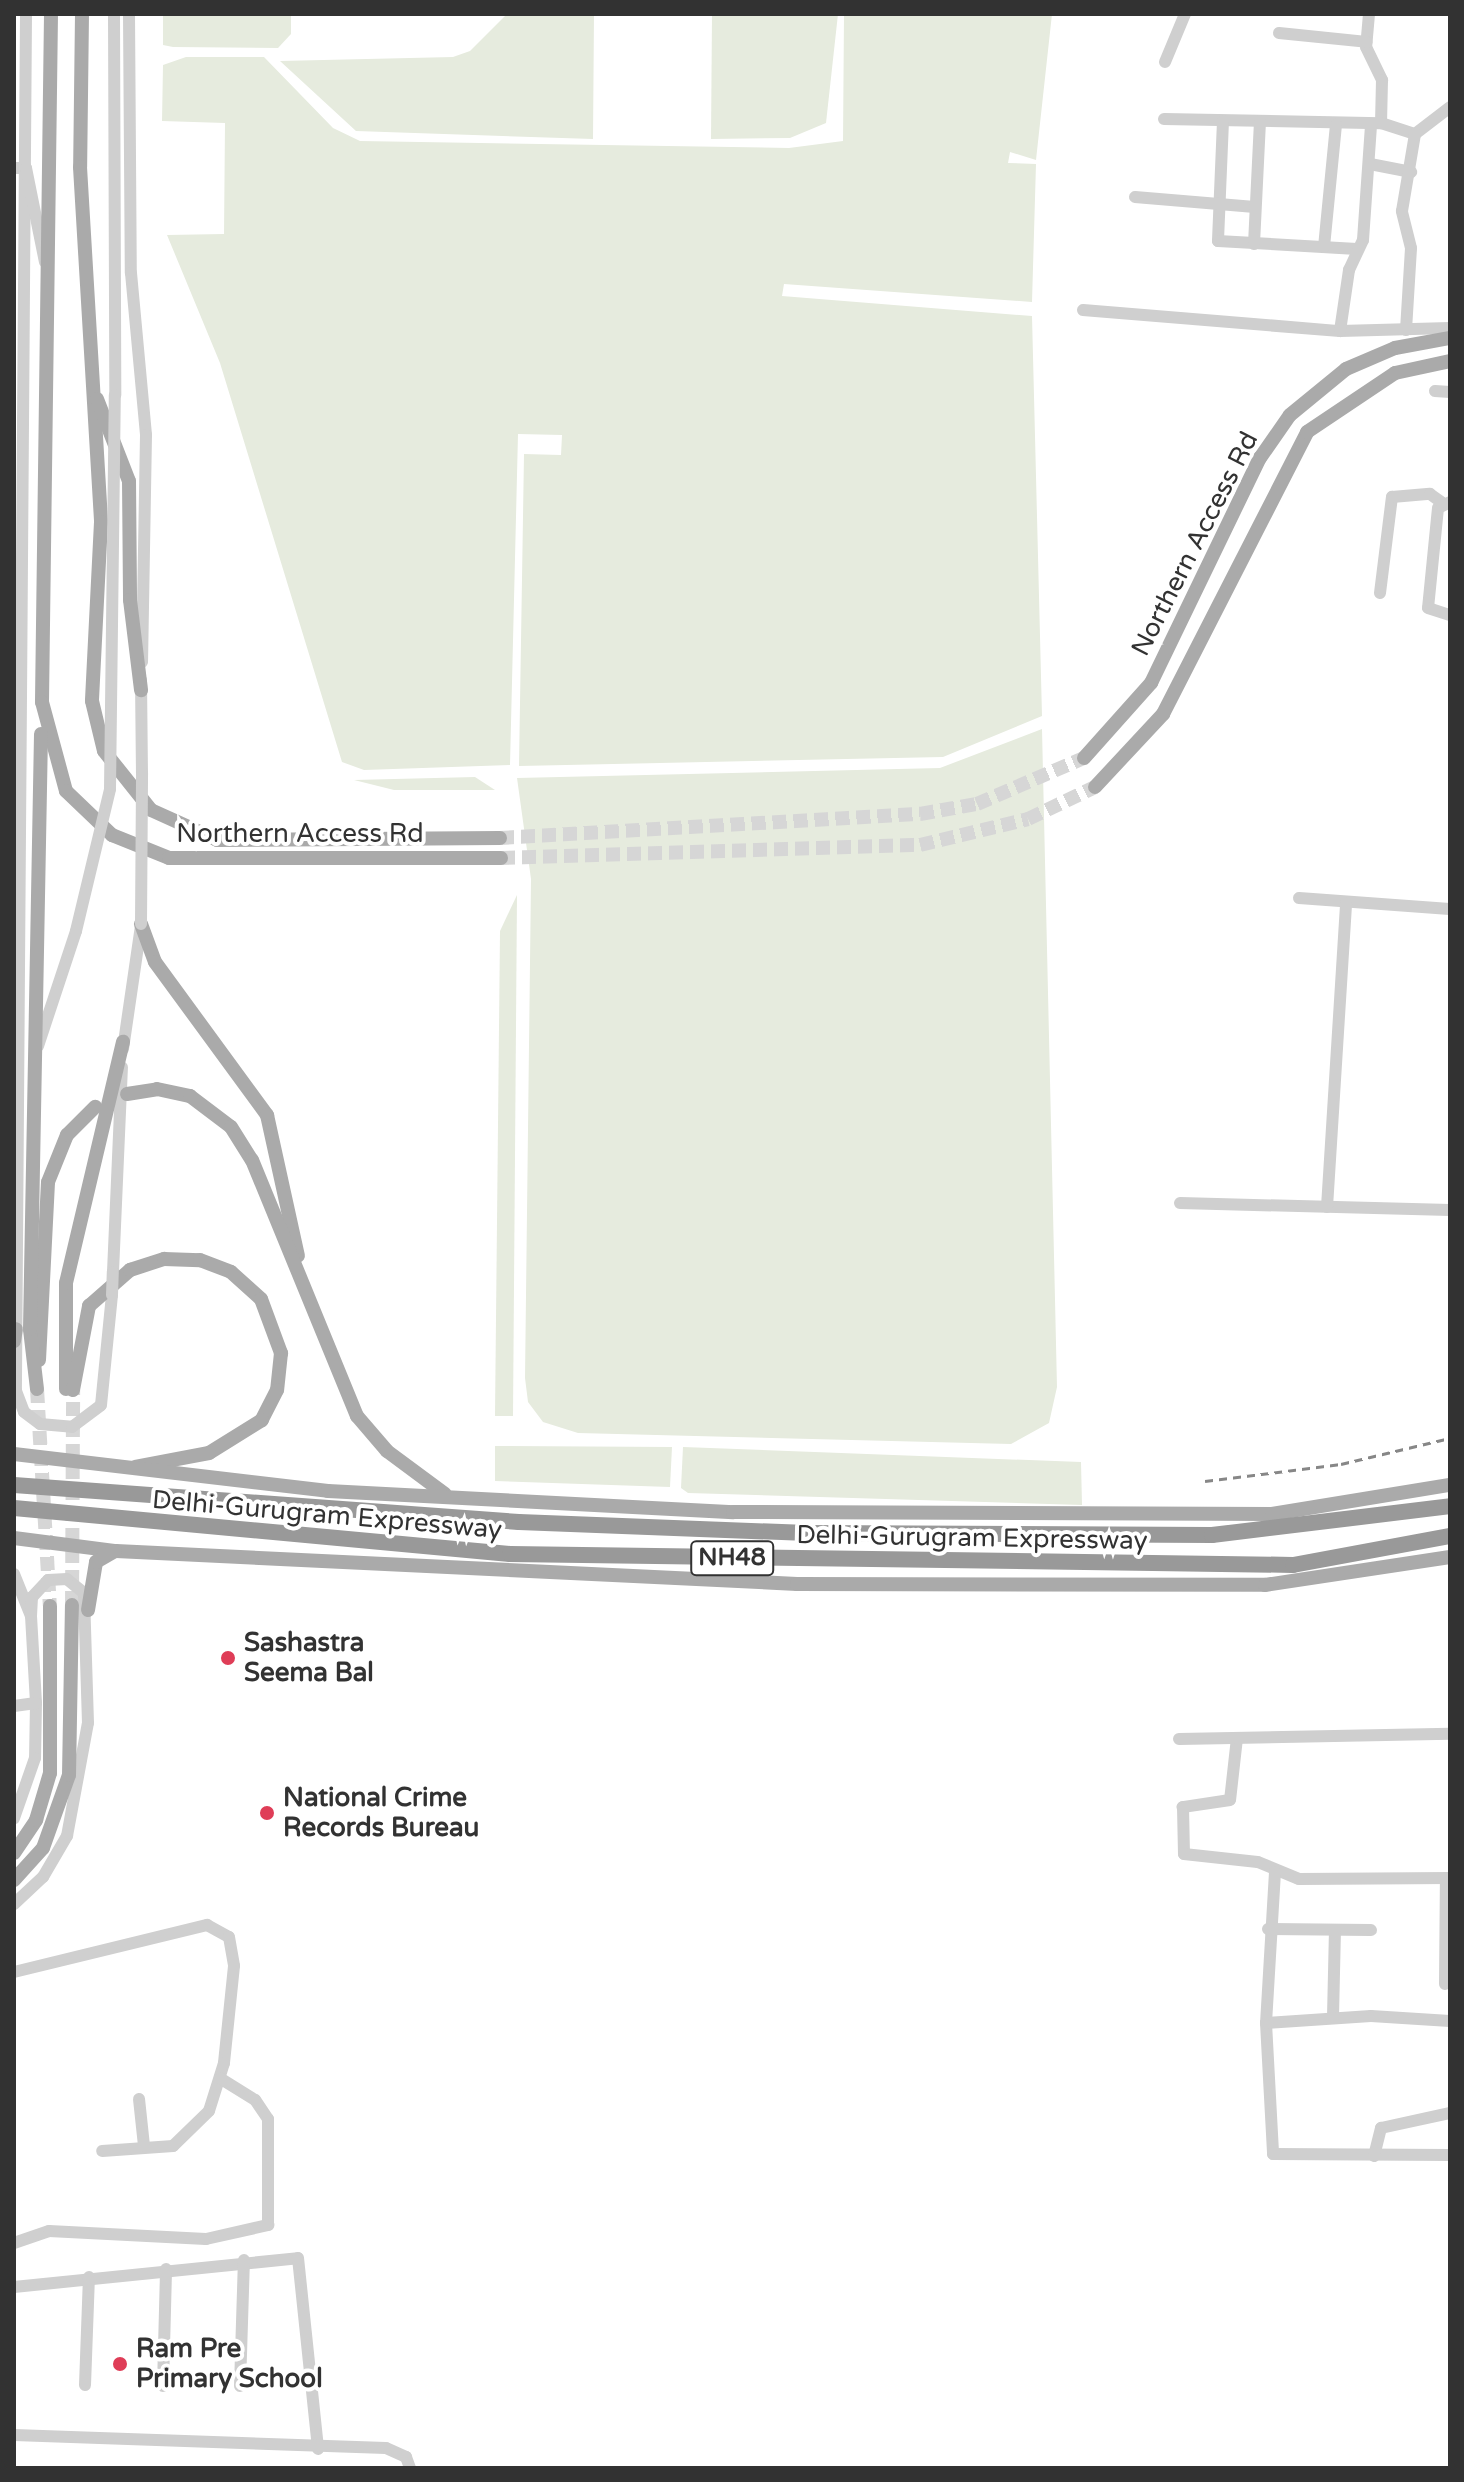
<!DOCTYPE html>
<style>
body{margin:0}
#map{position:relative;width:1464px;height:2482px;overflow:hidden;background:#fff;font-family:"Varela Round",sans-serif}
div>[style]{position:absolute}
[style*='--x']{left:calc(var(--x)*1px);top:calc(var(--y)*1px);width:calc(var(--w)*1px);rotate:calc(var(--a)*1deg)}
.green>*{inset:0;background:#e6ebde}
.major-tunnel>*{height:14px;margin-top:-7px;transform-origin:0;background:repeating-linear-gradient(90deg,#d6d6d6 0 14px,transparent 0 21px)}
.minor>*{height:12px;margin:-6px;padding:0 6px;transform-origin:6px;border-radius:6px;background:#cfcfcf}
.major>*{height:14px;margin:-7px;padding:0 7px;transform-origin:7px;border-radius:7px;background:#aaa}
.highway>*{height:16px;margin:-8px;padding:0 8px;transform-origin:8px;border-radius:8px;background:#999}
.rail>*{height:3px;margin-top:-1.5px;transform-origin:0;background:repeating-linear-gradient(90deg,#878787 0 8px,transparent 0 14px)}
.minor-bridge>*{height:12px;margin:-6px;padding:0 6px;transform-origin:6px;border-radius:6px;background:#cfcfcf}
.dots>*{width:22px;height:22px;translate:-50% -50%;box-sizing:border-box;border:4px solid #fff;border-radius:50%}
span{translate:-50% -50%;white-space:nowrap;text-align:center;line-height:1.15;-webkit-text-stroke:8px #fff;paint-order:stroke}
.shield-label span{padding:2px 6px;background:#fff;border:2px solid;border-radius:6px;-webkit-text-stroke-width:0}
.shield-label{font-size:24px;color:#323232;font-weight:700}
.street-label{font-size:26px;color:#323232}
.poi-label{font-size:26px;color:#323232;font-weight:700}
.left{translate:0 -50%;text-align:left}
.frame{position:absolute;inset:0;border:16px solid #323232;pointer-events:none}
</style>
<div id="map">
<div class="green">
<div style="clip-path:polygon(163px 14px,291px 14px,291px 34px,278px 48px,173px 47px,163px 45px)"></div>
<div style="clip-path:polygon(507px 14px,594px 14px,593px 139px,356px 131px,280px 61px,453px 57px,470px 51px)"></div>
<div style="clip-path:polygon(712px 14px,838px 14px,826px 123px,790px 138px,711px 139px)"></div>
<div style="clip-path:polygon(844px 14px,1052px 14px,1036px 160px,1010px 152px,1008px 163px,1036px 164px,1032px 302px,784px 284px,782px 296px,1032px 316px,1042px 716px,943px 757px,519px 766px,524px 454px,561px 455px,562px 435px,518px 434px,510px 765px,364px 770px,342px 762px,220px 363px,167px 235px,224px 234px,225px 123px,162px 121px,163px 65px,186px 57px,264px 57px,333px 128px,360px 141px,789px 148px,843px 141px)"></div>
<div style="clip-path:polygon(1042px 729px,1057px 1387px,1049px 1423px,1011px 1444px,578px 1433px,543px 1422px,528px 1402px,525px 1378px,531px 879px,517px 778px,940px 768px)"></div>
<div style="clip-path:polygon(475px 777px,495px 790px,394px 790px,354px 780px)"></div>
<div style="clip-path:polygon(517px 895px,513px 1416px,495px 1416px,500px 931px)"></div>
<div style="clip-path:polygon(495px 1446px,672px 1447px,670px 1487px,495px 1481px)"></div>
<div style="clip-path:polygon(683px 1447px,1081px 1462px,1082px 1505px,688px 1493px,681px 1488px)"></div>
</div>
<div class="major-tunnel">
<div style="--x:500;--y:838;--w:421;--a:-3.3"></div>
<div style="--x:920;--y:814;--w:58;--a:-10"></div>
<div style="--x:977;--y:804;--w:116;--a:-23.3"></div>
<div style="--x:501;--y:858;--w:419;--a:-1.8"></div>
<div style="--x:920;--y:845;--w:111;--a:-13.5"></div>
<div style="--x:1028;--y:819;--w:74;--a:-25.5"></div>
<div style="--x:37;--y:1389;--w:217;--a:86.6"></div>
<div style="--x:72;--y:1605;--w:215;--a:-89.7"></div>
</div>
<div class="minor">
<div style="--x:26;--y:14;--w:1377;--a:90.42"></div>
<div style="--x:16;--y:1391;--w:22;--a:69"></div>
<div style="--x:24;--y:1412;--w:20;--a:37"></div>
<div style="--x:40;--y:1424;--w:32;--a:5"></div>
<div style="--x:72;--y:1427;--w:36;--a:-37"></div>
<div style="--x:101;--y:1405;--w:111;--a:-84.3"></div>
<div style="--x:114;--y:14;--w:381;--a:89.8"></div>
<div style="--x:129;--y:14;--w:259;--a:89.6"></div>
<div style="--x:131;--y:273;--w:163;--a:84.7"></div>
<div style="--x:146;--y:435;--w:227;--a:91"></div>
<div style="--x:1369;--y:14;--w:33;--a:95"></div>
<div style="--x:1366;--y:47;--w:37;--a:64"></div>
<div style="--x:1382;--y:80;--w:43;--a:91.3"></div>
<div style="--x:1279;--y:33;--w:88;--a:5.8"></div>
<div style="--x:1165;--y:62;--w:52;--a:-67.4"></div>
<div style="--x:1164;--y:119;--w:217;--a:1.1"></div>
<div style="--x:1381;--y:123;--w:36;--a:18"></div>
<div style="--x:1415;--y:134;--w:44;--a:-37.6"></div>
<div style="--x:1223;--y:121;--w:120;--a:92.4"></div>
<div style="--x:1218;--y:241;--w:139;--a:3.3"></div>
<div style="--x:1370;--y:164;--w:42;--a:11"></div>
<div style="--x:14;--y:168;--w:12;--a:0"></div>
<div style="--x:26;--y:168;--w:96;--a:78.6"></div>
<div style="--x:1135;--y:197;--w:120;--a:4.8"></div>
<div style="--x:1254;--y:244;--w:123;--a:-87.2"></div>
<div style="--x:1324;--y:247;--w:123;--a:-84.4"></div>
<div style="--x:1083;--y:310;--w:258;--a:4.7"></div>
<div style="--x:1340;--y:331;--w:110;--a:-1.6"></div>
<div style="--x:1406;--y:330;--w:82;--a:-86.5"></div>
<div style="--x:1411;--y:248;--w:38;--a:-104"></div>
<div style="--x:1402;--y:211;--w:78;--a:-80.4"></div>
<div style="--x:1340;--y:331;--w:62;--a:-81.6"></div>
<div style="--x:1349;--y:270;--w:33;--a:-65"></div>
<div style="--x:1363;--y:240;--w:115;--a:-86"></div>
<div style="--x:1435;--y:391;--w:15;--a:4"></div>
<div style="--x:1450;--y:502;--w:13;--a:153"></div>
<div style="--x:1438;--y:508;--w:100;--a:95.7"></div>
<div style="--x:1428;--y:608;--w:23;--a:18"></div>
<div style="--x:1380;--y:593;--w:97;--a:-82.9"></div>
<div style="--x:1392;--y:497;--w:38;--a:-5"></div>
<div style="--x:1430;--y:494;--w:14;--a:36"></div>
<div style="--x:141;--y:680;--w:93;--a:89.4"></div>
<div style="--x:1299;--y:898;--w:151;--a:4.2"></div>
<div style="--x:38;--y:1046;--w:121;--a:-71.7"></div>
<div style="--x:123;--y:1049;--w:125;--a:-81.7"></div>
<div style="--x:1180;--y:1203;--w:270;--a:1.5"></div>
<div style="--x:1327;--y:1207;--w:304;--a:-86.4"></div>
<div style="--x:113;--y:1272;--w:205;--a:-87.5"></div>
<div style="--x:14;--y:1574;--w:45;--a:68"></div>
<div style="--x:31;--y:1616;--w:87;--a:86.7"></div>
<div style="--x:36;--y:1703;--w:55;--a:91"></div>
<div style="--x:35;--y:1758;--w:64;--a:109.3"></div>
<div style="--x:14;--y:1706;--w:22;--a:-8"></div>
<div style="--x:1237;--y:1738;--w:62;--a:96.4"></div>
<div style="--x:1230;--y:1800;--w:48;--a:171.5"></div>
<div style="--x:1183;--y:1807;--w:47;--a:88.8"></div>
<div style="--x:1184;--y:1854;--w:74;--a:6.2"></div>
<div style="--x:1258;--y:1862;--w:44;--a:22.5"></div>
<div style="--x:1299;--y:1879;--w:151;--a:-0.4"></div>
<div style="--x:1179;--y:1739;--w:271;--a:-1.1"></div>
<div style="--x:1275;--y:1872;--w:151;--a:93.4"></div>
<div style="--x:1266;--y:2023;--w:131;--a:86.9"></div>
<div style="--x:1273;--y:2154;--w:177;--a:0.3"></div>
<div style="--x:14;--y:1904;--w:40;--a:-43"></div>
<div style="--x:43;--y:1877;--w:48;--a:-59.7"></div>
<div style="--x:67;--y:1836;--w:115;--a:-79.5"></div>
<div style="--x:88;--y:1723;--w:130;--a:-91.8"></div>
<div style="--x:84;--y:1593;--w:22;--a:-141"></div>
<div style="--x:67;--y:1579;--w:19;--a:177"></div>
<div style="--x:48;--y:1580;--w:23;--a:133"></div>
<div style="--x:32;--y:1597;--w:19;--a:93"></div>
<div style="--x:1268;--y:1929;--w:103;--a:0.6"></div>
<div style="--x:14;--y:1972;--w:199;--a:-13.7"></div>
<div style="--x:207;--y:1925;--w:25;--a:29"></div>
<div style="--x:229;--y:1937;--w:29;--a:80"></div>
<div style="--x:234;--y:1966;--w:98;--a:95.9"></div>
<div style="--x:224;--y:2063;--w:50;--a:107.4"></div>
<div style="--x:209;--y:2111;--w:50;--a:135.8"></div>
<div style="--x:173;--y:2146;--w:71;--a:176"></div>
<div style="--x:1445;--y:1984;--w:106;--a:-89.5"></div>
<div style="--x:1333;--y:2017;--w:87;--a:-88.7"></div>
<div style="--x:1266;--y:2023;--w:105;--a:-3.8"></div>
<div style="--x:1371;--y:2016;--w:79;--a:3.6"></div>
<div style="--x:139;--y:2099;--w:47;--a:83.9"></div>
<div style="--x:1374;--y:2156;--w:29;--a:-76"></div>
<div style="--x:1381;--y:2128;--w:71;--a:-12.3"></div>
<div style="--x:14;--y:2243;--w:37;--a:-19"></div>
<div style="--x:49;--y:2231;--w:157;--a:2.9"></div>
<div style="--x:206;--y:2239;--w:64;--a:-12.7"></div>
<div style="--x:268;--y:2225;--w:106;--a:-90"></div>
<div style="--x:268;--y:2119;--w:23;--a:-124"></div>
<div style="--x:255;--y:2100;--w:40;--a:-148"></div>
<div style="--x:14;--y:2287;--w:285;--a:-5.8"></div>
<div style="--x:298;--y:2258;--w:192;--a:84"></div>
<div style="--x:85;--y:2385;--w:108;--a:-87.9"></div>
<div style="--x:163;--y:2386;--w:117;--a:-88.5"></div>
<div style="--x:240;--y:2386;--w:126;--a:-88.2"></div>
<div style="--x:14;--y:2435;--w:372;--a:2"></div>
<div style="--x:386;--y:2448;--w:22;--a:24"></div>
<div style="--x:406;--y:2457;--w:12;--a:70"></div>
</div>
<div class="major">
<div style="--x:51;--y:14;--w:688;--a:90.75"></div>
<div style="--x:42;--y:702;--w:92;--a:74.9"></div>
<div style="--x:66;--y:791;--w:64;--a:43.7"></div>
<div style="--x:112;--y:835;--w:61;--a:22"></div>
<div style="--x:169;--y:858;--w:332;--a:0"></div>
<div style="--x:82;--y:14;--w:153;--a:90.7"></div>
<div style="--x:80;--y:167;--w:356;--a:86.6"></div>
<div style="--x:101;--y:522;--w:179;--a:92.9"></div>
<div style="--x:92;--y:701;--w:51;--a:76.5"></div>
<div style="--x:104;--y:751;--w:75;--a:51.5"></div>
<div style="--x:151;--y:810;--w:72;--a:24.4"></div>
<div style="--x:217;--y:840;--w:283;--a:-0.4"></div>
<div style="--x:97;--y:399;--w:88;--a:68.7"></div>
<div style="--x:129;--y:481;--w:119;--a:89.5"></div>
<div style="--x:130;--y:600;--w:91;--a:83"></div>
<div style="--x:1084;--y:758;--w:101;--a:-48.2"></div>
<div style="--x:1151;--y:683;--w:250;--a:-64.2"></div>
<div style="--x:1260;--y:458;--w:52;--a:-55.1"></div>
<div style="--x:1290;--y:415;--w:72;--a:-39.4"></div>
<div style="--x:1346;--y:369;--w:53;--a:-23.2"></div>
<div style="--x:1395;--y:348;--w:56;--a:-10.3"></div>
<div style="--x:1095;--y:787;--w:100;--a:-47"></div>
<div style="--x:1163;--y:714;--w:317;--a:-62.9"></div>
<div style="--x:1307;--y:432;--w:106;--a:-33.8"></div>
<div style="--x:1395;--y:373;--w:56;--a:-12.3"></div>
<div style="--x:141;--y:924;--w:40;--a:69.8"></div>
<div style="--x:155;--y:962;--w:190;--a:53.8"></div>
<div style="--x:267;--y:1115;--w:144;--a:77.6"></div>
<div style="--x:127;--y:1094;--w:30;--a:-9"></div>
<div style="--x:157;--y:1089;--w:34;--a:12"></div>
<div style="--x:190;--y:1096;--w:51;--a:37.1"></div>
<div style="--x:231;--y:1127;--w:39;--a:58"></div>
<div style="--x:252;--y:1160;--w:277;--a:67.7"></div>
<div style="--x:357;--y:1416;--w:46;--a:49.4"></div>
<div style="--x:387;--y:1451;--w:72;--a:36.6"></div>
<div style="--x:14;--y:1341;--w:12;--a:-81"></div>
<div style="--x:39;--y:1360;--w:178;--a:-87.1"></div>
<div style="--x:48;--y:1182;--w:51;--a:-68"></div>
<div style="--x:67;--y:1135;--w:40;--a:-45"></div>
<div style="--x:37;--y:1389;--w:60;--a:-96.7"></div>
<div style="--x:30;--y:1329;--w:595;--a:-88.94"></div>
<div style="--x:66;--y:1389;--w:106;--a:-90"></div>
<div style="--x:66;--y:1283;--w:248;--a:-76.7"></div>
<div style="--x:73;--y:1390;--w:86;--a:-79.2"></div>
<div style="--x:89;--y:1306;--w:55;--a:-41.3"></div>
<div style="--x:130;--y:1270;--w:36;--a:-18"></div>
<div style="--x:164;--y:1259;--w:36;--a:2"></div>
<div style="--x:200;--y:1260;--w:33;--a:21"></div>
<div style="--x:231;--y:1272;--w:40;--a:42"></div>
<div style="--x:261;--y:1299;--w:58;--a:69.7"></div>
<div style="--x:281;--y:1353;--w:37;--a:96"></div>
<div style="--x:277;--y:1390;--w:34;--a:117"></div>
<div style="--x:262;--y:1420;--w:62;--a:148.1"></div>
<div style="--x:209;--y:1453;--w:75;--a:169.3"></div>
<div style="--x:14;--y:1454;--w:316;--a:6.7"></div>
<div style="--x:328;--y:1491;--w:406;--a:3"></div>
<div style="--x:733;--y:1512;--w:539;--a:0.21"></div>
<div style="--x:1272;--y:1514;--w:180;--a:-9.3"></div>
<div style="--x:14;--y:1538;--w:103;--a:7.3"></div>
<div style="--x:116;--y:1551;--w:682;--a:2.77"></div>
<div style="--x:797;--y:1584;--w:468;--a:0.1"></div>
<div style="--x:1265;--y:1585;--w:187;--a:-8.6"></div>
<div style="--x:88;--y:1610;--w:49;--a:-80.5"></div>
<div style="--x:96;--y:1562;--w:22;--a:-30"></div>
<div style="--x:14;--y:1853;--w:40;--a:-56"></div>
<div style="--x:36;--y:1820;--w:49;--a:-73.4"></div>
<div style="--x:50;--y:1773;--w:167;--a:-90"></div>
<div style="--x:14;--y:1880;--w:43;--a:-47.8"></div>
<div style="--x:43;--y:1848;--w:77;--a:-70.4"></div>
<div style="--x:69;--y:1775;--w:170;--a:-89"></div>
</div>
<div class="highway">
<div style="--x:14;--y:1485;--w:506;--a:4.19"></div>
<div style="--x:519;--y:1522;--w:289;--a:2.2"></div>
<div style="--x:808;--y:1533;--w:404;--a:0.3"></div>
<div style="--x:1212;--y:1535;--w:240;--a:-6.9"></div>
<div style="--x:14;--y:1508;--w:498;--a:5.3"></div>
<div style="--x:510;--y:1554;--w:783;--a:0.8"></div>
<div style="--x:1293;--y:1565;--w:160;--a:-10.5"></div>
</div>
<div class="rail">
<div style="--x:1205;--y:1481;--w:137;--a:-7.1"></div>
<div style="--x:1341;--y:1464;--w:112;--a:-13.4"></div>
</div>
<div class="minor-bridge">
<div style="--x:141;--y:924;--w:151;--a:-89.6"></div>
<div style="--x:76;--y:931;--w:146;--a:-76.5"></div>
<div style="--x:110;--y:789;--w:394;--a:-89.3"></div>
<div style="--x:112;--y:1295;--w:23;--a:-88"></div>
</div>
<div class="dots">
<div style="left:228px;top:1658px;background:#df3d57"></div>
<div style="left:267px;top:1813px;background:#df3d57"></div>
<div style="left:120px;top:2364px;background:#df3d57"></div>
</div>
<div class="shield-label">
<span style="left:732px;top:1558px">NH48</span>
</div>
<div class="street-label">
<span style="left:1195px;top:544px;rotate:-63deg">Northern Access Rd</span>
<span style="left:300px;top:834px">Northern Access Rd</span>
<span style="left:327px;top:1515px;rotate:5deg">Delhi-Gurugram Expressway</span>
<span style="left:972px;top:1538px;rotate:1deg">Delhi-Gurugram Expressway</span>
</div>
<div class="poi-label">
<span class="left" style="left:244px;top:1658px">Sashastra<br>Seema Bal</span>
<span class="left" style="left:283px;top:1813px">National Crime<br>Records Bureau</span>
<span class="left" style="left:136px;top:2364px">Ram Pre<br>Primary School</span>
</div>
<div class="frame"></div>
</div>
